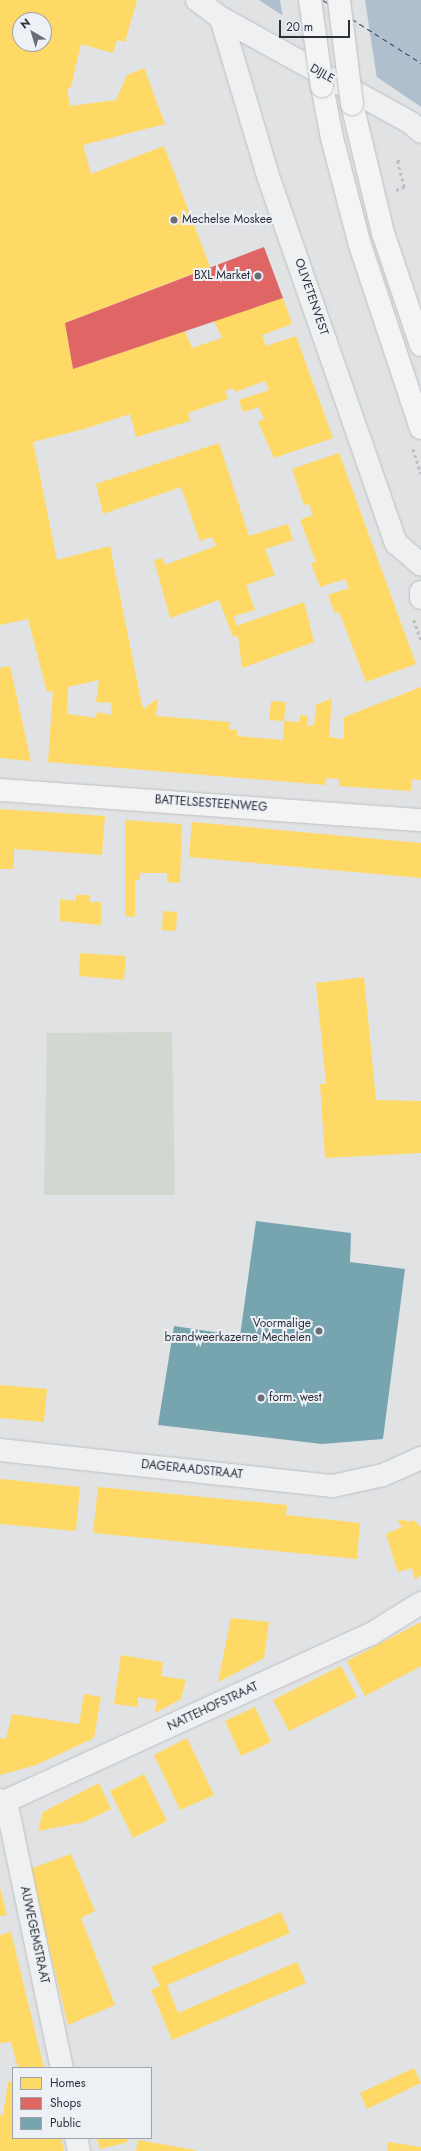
<!DOCTYPE html>
<style>
body{margin:0}
#map{position:relative;width:421px;height:2151px;overflow:hidden;background:#e0e2e4;font-family:Jost,sans-serif}
div>[style]{position:absolute}
[style*='--x']{left:calc(var(--x)*1px);top:calc(var(--y)*1px);width:calc(var(--w)*1px);rotate:calc(var(--a)*1deg)}
.green>*{inset:0;background:#d1d8d0}
.water>*{inset:0;background:#b0bfcd}
.pier>*{inset:0;background:#e0e2e4}
.homes>*{inset:0;background:#ffd966}
.shops>*{inset:0;background:#e06666}
.public>*{inset:0;background:#76a5af}
.ferry>*{height:1px;margin-top:-0.5px;transform-origin:0;background:repeating-linear-gradient(90deg,#374f6b 0 5px,transparent 0 9px)}
.path>*{height:2.5px;margin-top:-1.25px;transform-origin:0;background:repeating-linear-gradient(90deg,#bec0c3 0 3px,transparent 0 6px)}
.roads{filter:drop-shadow(0 0 1px #bec0c2) drop-shadow(0 0 1px #bec0c2)}
.minor>*{height:22px;margin:-11px;padding:0 11px;transform-origin:11px;border-radius:11px;background:#eff0f1}
.major>*{height:22px;margin:-11px;padding:0 11px;transform-origin:11px;border-radius:11px;background:#f4f4f5}
.bridges{filter:drop-shadow(0 0 1px #bcbfc2) drop-shadow(0 0 1px #bcbfc2)}
.major-bridge>*{height:22px;margin:-11px;padding:0 11px;transform-origin:11px;border-radius:11px;background:#f4f4f5}
.dots>*{width:11px;height:11px;translate:-50% -50%;box-sizing:border-box;border:2px solid #edf0f4;border-radius:50%}
span{translate:-50% -50%;white-space:nowrap;text-align:center;line-height:1.15;-webkit-text-stroke:4px #edf0f4;paint-order:stroke}
.street-label{font-size:12px;color:#29303b}
.poi-label{font-size:12px;color:#29303b}
.left{translate:0 -50%;text-align:left}
.right{translate:-100% -50%;text-align:right}
.legend{position:absolute;left:12px;top:2067px;width:140px;height:72px;box-sizing:border-box;background:#edf0f4;border:1px solid #9fa3aa;margin:0;padding:5px 7px;list-style:none;font-size:12px;color:#29303b}
.legend li{display:flex;align-items:center;gap:8px;height:20px}
.legend b{width:20px;border:1px solid #9fa3aa}
.north{position:absolute;left:12px;top:12px;width:40px;height:40px;box-sizing:border-box;background:#edf0f4;border:1px solid #9fa3aa;border-radius:50%;rotate:322deg;font-size:11px;font-weight:700;line-height:16px;text-align:center;color:#29303b}
.north::after{content:'';display:block;margin:auto;width:14px;height:18px;background:#696e76;clip-path:polygon(50% 0,100% 100%,50% 72%,0 100%)}
.scale{position:absolute;left:279px;top:20px;width:71px;height:18px;box-sizing:border-box;border:2px solid #29303b;border-top:0;padding-left:5px;font-size:12px;line-height:14px;white-space:nowrap;color:#29303b;-webkit-text-stroke:3px #edf0f4;paint-order:stroke}
</style>
<div id="map">
<div class="green">
<div style="clip-path:polygon(172px 1032px,175px 1195px,44px 1195px,47px 1033px)"></div>
</div>
<div class="water">
<div style="clip-path:polygon(259px 0,421px 0,421px 107px,377px 77px)"></div>
</div>
<div class="pier">
<div style="clip-path:polygon(280px 0,365px 0,377px 79px,283px 18px)"></div>
</div>
<div class="homes">
<div style="clip-path:polygon(evenodd,0 0,137px 0,125px 42px,117px 40px,113px 53px,81px 44px,71px 87px,67px 89px,70px 106px,116px 100px,127px 75px,144px 68px,165px 124px,83px 145px,91px 174px,164px 146px,210px 267px,65px 323px,73px 369px,185px 331px,192px 348px,222px 338px,214px 321px,283px 298px,292px 324px,262px 335px,266px 346px,296px 336px,333px 438px,274px 458px,258px 422px,264px 419px,259px 407px,243px 412px,239px 400px,269px 390px,265px 381px,235px 392px,233px 388px,225px 391px,228px 399px,188px 413px,190px 421px,136px 437px,130px 414px,84px 429px,33px 442px,57px 560px,110px 546px,142px 705px,144px 709px,158px 698px,156px 716px,230px 722px,229px 729px,237px 730px,237px 736px,283px 740px,284px 721px,300px 722px,300px 715px,308px 716px,307px 726px,314px 725px,316px 705px,332px 698px,329px 737px,344px 739px,344px 717px,421px 687px,421px 780px,412px 779px,411px 791px,339px 786px,339px 779px,326px 778px,326px 785px,48px 762px,53px 691px,47px 692px,28px 619px,0 625px,0 0,20px 20px,44px 20px,44px 44px,20px 44px,20px 20px,0 0,99px 680px,96px 702px,112px 703px,111px 715px,97px 712px,96px 718px,67px 714px,68px 687px,99px 680px)"></div>
<div style="clip-path:polygon(219px 443px,249px 536px,288px 524px,293px 540px,265px 549px,275px 575px,246px 585px,255px 610px,234px 616px,236px 626px,304px 602px,314px 642px,242px 668px,238px 636px,233px 637px,219px 600px,170px 618px,154px 560px,162px 558px,165px 565px,216px 546px,212px 537px,200px 541px,181px 487px,103px 514px,96px 484px)"></div>
<div style="clip-path:polygon(339px 453px,416px 664px,366px 682px,339px 612px,335px 613px,328px 595px,349px 588px,345px 579px,320px 587px,311px 563px,316px 562px,300px 520px,313px 515px,309px 504px,304px 505px,292px 469px)"></div>
<div style="clip-path:polygon(10px 666px,31px 761px,0 758px,0 668px)"></div>
<div style="clip-path:polygon(271px 701px,286px 702px,284px 721px,269px 720px)"></div>
<div style="clip-path:polygon(0 809px,105px 816px,102px 855px,14px 849px,14px 869px,0 869px)"></div>
<div style="clip-path:polygon(125px 820px,182px 824px,180px 883px,167px 882px,167px 873px,140px 873px,140px 880px,135px 880px,135px 917px,125px 916px)"></div>
<div style="clip-path:polygon(192px 822px,421px 843px,421px 878px,189px 857px)"></div>
<div style="clip-path:polygon(76px 895px,90px 895px,90px 902px,101px 902px,101px 925px,60px 921px,60px 899px,76px 901px)"></div>
<div style="clip-path:polygon(163px 911px,177px 912px,176px 931px,162px 930px)"></div>
<div style="clip-path:polygon(80px 953px,126px 956px,124px 980px,79px 976px)"></div>
<div style="clip-path:polygon(364px 977px,376px 1100px,421px 1101px,421px 1153px,325px 1158px,320px 1084px,326px 1084px,316px 983px)"></div>
<div style="clip-path:polygon(0 1385px,47px 1389px,44px 1422px,0 1418px)"></div>
<div style="clip-path:polygon(0 1479px,80px 1487px,76px 1531px,0 1524px)"></div>
<div style="clip-path:polygon(98px 1487px,287px 1505px,286px 1515px,360px 1523px,357px 1559px,93px 1533px)"></div>
<div style="clip-path:polygon(397px 1519px,411px 1522px,412px 1519px,421px 1527px,421px 1575px,415px 1580px,412px 1568px,398px 1572px,386px 1534px,402px 1527px)"></div>
<div style="clip-path:polygon(231px 1618px,269px 1622px,264px 1658px,218px 1682px)"></div>
<div style="clip-path:polygon(421px 1622px,421px 1666px,365px 1696px,347px 1661px)"></div>
<div style="clip-path:polygon(121px 1655px,163px 1662px,161px 1676px,186px 1680px,181px 1699px,155px 1713px,157px 1700px,138px 1697px,137px 1707px,114px 1704px)"></div>
<div style="clip-path:polygon(341px 1666px,357px 1697px,289px 1731px,273px 1700px)"></div>
<div style="clip-path:polygon(84px 1694px,101px 1697px,94px 1738px,36px 1765px,0 1775px,0 1738px,6px 1739px,12px 1714px,79px 1724px)"></div>
<div style="clip-path:polygon(255px 1707px,271px 1742px,241px 1756px,225px 1721px)"></div>
<div style="clip-path:polygon(187px 1738px,214px 1795px,180px 1810px,154px 1755px)"></div>
<div style="clip-path:polygon(144px 1774px,167px 1821px,133px 1838px,110px 1791px)"></div>
<div style="clip-path:polygon(99px 1783px,111px 1809px,84px 1822px,38px 1831px,43px 1812px)"></div>
<div style="clip-path:polygon(71px 1854px,95px 1911px,81px 1918px,115px 2005px,68px 2025px,30px 1869px)"></div>
<div style="clip-path:polygon(0 1888px,7px 1915px,0 1916px)"></div>
<div style="clip-path:polygon(281px 1912px,290px 1933px,167px 1985px,178px 2013px,297px 1962px,306px 1983px,172px 2040px,151px 1990px,160px 1986px,151px 1967px)"></div>
<div style="clip-path:polygon(11px 1932px,38px 2044px,44px 2068px,18px 2068px,11px 2042px,0 2043px,0 1935px)"></div>
<div style="clip-path:polygon(414px 2068px,421px 2083px,367px 2109px,360px 2093px)"></div>
<div style="clip-path:polygon(13px 2081px,13px 2138px,61px 2138px,64px 2151px,0 2151px,0 2115px,3px 2115px,8px 2082px)"></div>
<div style="clip-path:polygon(97px 2138px,127px 2138px,128px 2142px,100px 2149px)"></div>
<div style="clip-path:polygon(138px 2140px,195px 2150px,195px 2151px,136px 2151px)"></div>
<div style="clip-path:polygon(388px 2142px,421px 2147px,421px 2151px,387px 2151px)"></div>
</div>
<div class="shops">
<div style="clip-path:polygon(264px 247px,283px 298px,73px 369px,65px 323px)"></div>
</div>
<div class="public">
<div style="clip-path:polygon(256px 1221px,351px 1233px,350px 1262px,405px 1269px,383px 1439px,322px 1444px,158px 1425px,174px 1326px,240px 1336px)"></div>
</div>
<div class="ferry">
<div style="--x:323;--y:0;--w:7;--a:34"></div>
<div style="--x:352;--y:19;--w:82;--a:32.5"></div>
</div>
<div class="path">
<div style="--x:396;--y:190;--w:9;--a:-21"></div>
<div style="--x:404;--y:187;--w:27;--a:-105"></div>
<div style="--x:397;--y:161;--w:4;--a:0"></div>
<div style="--x:413;--y:449;--w:26;--a:72"></div>
<div style="--x:414;--y:620;--w:21;--a:71"></div>
</div>
<div class="roads">
<div class="minor">
<div style="--x:197;--y:0;--w:30;--a:37"></div>
<div style="--x:221;--y:18;--w:217;--a:28.9"></div>
<div style="--x:411;--y:123;--w:13;--a:42"></div>
<div style="--x:221;--y:18;--w:165;--a:73.4"></div>
<div style="--x:268;--y:176;--w:389;--a:70.8"></div>
<div style="--x:396;--y:543;--w:33;--a:41"></div>
<div style="--x:421;--y:592;--w:6;--a:90"></div>
<div style="--x:0;--y:1450;--w:335;--a:6.2"></div>
<div style="--x:333;--y:1486;--w:51;--a:-12.4"></div>
<div style="--x:383;--y:1475;--w:42;--a:-24.1"></div>
<div style="--x:0;--y:1800;--w:6;--a:9"></div>
<div style="--x:6;--y:1801;--w:401;--a:-24.6"></div>
<div style="--x:371;--y:1634;--w:59;--a:-31.8"></div>
<div style="--x:6;--y:1801;--w:273;--a:78.2"></div>
<div style="--x:76;--y:2138;--w:13;--a:77"></div>
</div>
<div class="major">
<div style="--x:322;--y:86;--w:53;--a:79.1"></div>
<div style="--x:332;--y:138;--w:107;--a:75.4"></div>
<div style="--x:359;--y:242;--w:196;--a:71.6"></div>
<div style="--x:352;--y:104;--w:133;--a:76.5"></div>
<div style="--x:383;--y:233;--w:118;--a:71.3"></div>
<div style="--x:0;--y:790;--w:422;--a:4.1"></div>
</div>
</div>
<div class="bridges">
<div class="major-bridge">
<div style="--x:310;--y:0;--w:87;--a:82.1"></div>
<div style="--x:339;--y:0;--w:105;--a:82.9"></div>
</div>
</div>
<div class="dots">
<div style="left:174px;top:220px;background:#696e76"></div>
<div style="left:258px;top:276px;background:#696e76"></div>
<div style="left:319px;top:1331px;background:#696e76"></div>
<div style="left:261px;top:1398px;background:#696e76"></div>
</div>
<div class="street-label">
<span style="left:322px;top:74px;rotate:29deg">DIJLE</span>
<span style="left:311px;top:297px;rotate:71deg">OLIVETENVEST</span>
<span style="left:211px;top:804px;rotate:4deg">BATTELSESTEENWEG</span>
<span style="left:192px;top:1470px;rotate:6deg">DAGERAADSTRAAT</span>
<span style="left:213px;top:1707px;rotate:-25deg">NATTEHOFSTRAAT</span>
<span style="left:34px;top:1935px;rotate:78deg">AUWEGEMSTRAAT</span>
</div>
<div class="poi-label">
<span class="left" style="left:182px;top:220px">Mechelse Moskee</span>
<span class="right" style="left:250px;top:276px">BXL Market</span>
<span class="right" style="left:311px;top:1331px">Voormalige<br>brandweerkazerne Mechelen</span>
<span class="left" style="left:269px;top:1398px">form. west</span>
</div>
<ul class="legend">
<li><b style="height:11px;background:#ffd966"></b>Homes</li>
<li><b style="height:11px;background:#e06666"></b>Shops</li>
<li><b style="height:11px;background:#76a5af"></b>Public</li>
</ul>
<div class="north">N</div>
<div class="scale">20 m</div>
</div>
